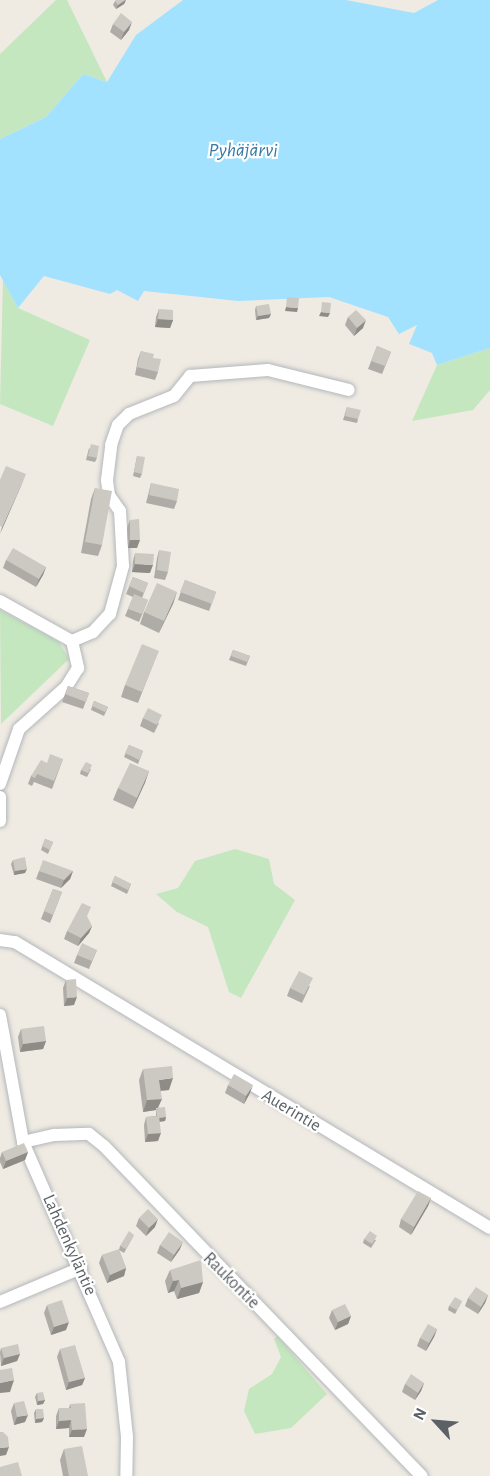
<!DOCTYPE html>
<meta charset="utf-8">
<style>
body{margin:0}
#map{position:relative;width:490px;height:1476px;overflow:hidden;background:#efebe3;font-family:"Alegreya Sans",sans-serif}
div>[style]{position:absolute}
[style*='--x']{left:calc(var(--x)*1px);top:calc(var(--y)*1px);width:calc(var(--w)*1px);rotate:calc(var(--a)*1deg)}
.green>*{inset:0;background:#c4e7bf}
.water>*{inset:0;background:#a3e2ff}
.roads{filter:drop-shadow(0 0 2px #b4b7bb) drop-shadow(0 0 2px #b4b7bb)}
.minor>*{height:12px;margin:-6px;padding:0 6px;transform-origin:6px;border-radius:6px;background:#fff}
.wall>*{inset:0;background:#afaca7}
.shaded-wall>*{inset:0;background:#8f8c88}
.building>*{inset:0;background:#ccc8c2}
span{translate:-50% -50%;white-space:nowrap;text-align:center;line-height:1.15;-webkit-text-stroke:4.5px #fff;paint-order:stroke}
.street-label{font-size:18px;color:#5b6165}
.water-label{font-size:20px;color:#3779a3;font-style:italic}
.north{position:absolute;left:406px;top:1392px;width:60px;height:60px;-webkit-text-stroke:4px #fff;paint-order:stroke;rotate:296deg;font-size:16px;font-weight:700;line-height:24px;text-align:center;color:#5b6165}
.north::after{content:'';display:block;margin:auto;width:21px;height:27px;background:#5b6165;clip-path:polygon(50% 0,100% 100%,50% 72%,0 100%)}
</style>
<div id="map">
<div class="green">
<div style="clip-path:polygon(56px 0,67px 0,107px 82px,83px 74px,46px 117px,0 139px,0 54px)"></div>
<div style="clip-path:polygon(3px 280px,18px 308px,90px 340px,53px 426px,0 404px)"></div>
<div style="clip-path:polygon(490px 348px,490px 390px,473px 410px,412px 421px,437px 365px)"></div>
<div style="clip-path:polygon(0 610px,59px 642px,69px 659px,1px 724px)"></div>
<div style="clip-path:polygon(235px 849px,269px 859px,274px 884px,295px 900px,241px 998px,229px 992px,208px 927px,177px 912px,156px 894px,178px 888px,195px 861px)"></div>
<div style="clip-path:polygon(277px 1336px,327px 1394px,291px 1428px,255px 1434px,244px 1411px,249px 1389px,272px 1374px,281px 1357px,274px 1339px)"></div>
</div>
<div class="water">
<div style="clip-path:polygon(183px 0,346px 0,414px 13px,438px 0,490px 0,490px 348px,437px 365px,432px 353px,409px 344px,417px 325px,399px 334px,388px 317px,329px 297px,238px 301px,144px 291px,138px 301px,117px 290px,110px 294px,44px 276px,18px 308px,0 275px,0 139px,46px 117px,83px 74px,107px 82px,136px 35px)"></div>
</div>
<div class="roads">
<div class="minor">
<div style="--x:0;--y:601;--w:82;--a:29.1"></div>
<div style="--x:72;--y:641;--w:28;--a:77"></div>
<div style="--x:78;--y:668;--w:22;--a:122"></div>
<div style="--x:66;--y:687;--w:63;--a:138.2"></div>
<div style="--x:19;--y:729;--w:58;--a:109.1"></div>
<div style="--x:72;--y:641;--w:23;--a:-23"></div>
<div style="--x:93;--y:632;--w:25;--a:-47"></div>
<div style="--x:110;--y:614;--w:50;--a:-74.8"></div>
<div style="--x:123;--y:566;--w:55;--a:-93.1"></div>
<div style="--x:120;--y:511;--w:19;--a:-125"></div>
<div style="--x:109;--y:495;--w:15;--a:-98"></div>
<div style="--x:107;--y:480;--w:35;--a:-83"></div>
<div style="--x:111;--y:445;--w:21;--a:-71"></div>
<div style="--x:118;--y:425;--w:16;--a:-45"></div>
<div style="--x:129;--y:414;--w:48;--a:-21.8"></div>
<div style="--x:174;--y:396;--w:26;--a:-51"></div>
<div style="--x:190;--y:376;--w:78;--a:-4.4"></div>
<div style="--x:268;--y:370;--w:83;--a:13.9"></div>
<div style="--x:0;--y:797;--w:24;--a:90"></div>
<div style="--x:0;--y:940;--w:15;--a:8"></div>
<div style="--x:15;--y:942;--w:554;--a:31.05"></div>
<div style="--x:0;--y:1015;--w:129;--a:79.7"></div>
<div style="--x:23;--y:1142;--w:240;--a:66.4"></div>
<div style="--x:119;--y:1362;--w:75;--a:83.9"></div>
<div style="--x:127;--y:1437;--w:39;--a:91"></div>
<div style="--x:23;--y:1142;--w:32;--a:-13"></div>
<div style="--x:54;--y:1135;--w:35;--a:-2"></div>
<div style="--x:89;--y:1134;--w:19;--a:39"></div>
<div style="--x:104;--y:1146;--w:458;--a:46.1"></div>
<div style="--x:0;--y:1302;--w:88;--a:-22.8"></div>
</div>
</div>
<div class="wall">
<div style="clip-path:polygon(126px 0,124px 4px,116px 9px,113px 5px,115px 1px)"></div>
<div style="clip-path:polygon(113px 24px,129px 30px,121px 40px,110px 32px)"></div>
<div style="clip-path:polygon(256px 306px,271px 314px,269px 318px,256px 320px,255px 310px)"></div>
<div style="clip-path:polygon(159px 309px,173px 320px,170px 328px,155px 327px,156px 317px)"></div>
<div style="clip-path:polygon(348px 317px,363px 328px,354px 336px,345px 325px)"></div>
<div style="clip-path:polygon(377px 346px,391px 352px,382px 374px,368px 369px)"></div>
<div style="clip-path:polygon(141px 351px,153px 358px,158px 372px,155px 380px,135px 375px,138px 359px)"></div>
<div style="clip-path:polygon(347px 407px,358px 419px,357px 423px,343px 420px)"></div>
<div style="clip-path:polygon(89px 448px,97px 458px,95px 462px,86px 460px)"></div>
<div style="clip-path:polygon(137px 456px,142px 474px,140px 478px,133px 476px)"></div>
<div style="clip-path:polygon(151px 483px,177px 501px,174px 509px,146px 503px)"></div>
<div style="clip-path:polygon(95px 488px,102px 545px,98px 556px,81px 553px,91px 499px)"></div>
<div style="clip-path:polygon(130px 520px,137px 548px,128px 548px,127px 528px)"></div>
<div style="clip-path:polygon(159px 550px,168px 572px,165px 580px,154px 578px,157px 558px)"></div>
<div style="clip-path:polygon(135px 553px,150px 573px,132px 572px,133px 561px)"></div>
<div style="clip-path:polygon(6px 560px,46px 567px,43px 575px,36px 587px,3px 568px)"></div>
<div style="clip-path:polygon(133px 577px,148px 583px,142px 598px,148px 600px,139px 622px,125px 616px,133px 597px,126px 594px)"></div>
<div style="clip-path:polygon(185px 580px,216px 592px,209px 611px,178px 600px)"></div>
<div style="clip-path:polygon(177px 592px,159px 633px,140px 624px,144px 612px)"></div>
<div style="clip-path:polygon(233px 650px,250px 656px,246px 666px,229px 660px)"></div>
<div style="clip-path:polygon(154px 662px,138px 703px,121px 697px,125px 685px)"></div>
<div style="clip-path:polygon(68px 686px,89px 693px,83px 709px,62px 702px)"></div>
<div style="clip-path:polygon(94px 701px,108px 707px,104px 716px,91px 710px)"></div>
<div style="clip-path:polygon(143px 718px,159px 723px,154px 733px,140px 726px)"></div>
<div style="clip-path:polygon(129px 745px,143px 751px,138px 764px,124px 757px)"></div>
<div style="clip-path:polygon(63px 759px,52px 789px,34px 782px,32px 786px,28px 784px,31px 776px,47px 763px)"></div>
<div style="clip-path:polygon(91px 769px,87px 777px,80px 774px,81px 770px)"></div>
<div style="clip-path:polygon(149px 771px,133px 809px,113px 800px,118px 788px)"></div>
<div style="clip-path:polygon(45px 839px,53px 842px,48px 854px,41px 850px)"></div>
<div style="clip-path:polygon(13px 860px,25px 873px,14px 875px,11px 864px)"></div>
<div style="clip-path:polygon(39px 871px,73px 871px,70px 879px,61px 888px,36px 879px)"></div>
<div style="clip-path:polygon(115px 876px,131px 884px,127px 894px,111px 886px)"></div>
<div style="clip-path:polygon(53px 889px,62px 892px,50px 923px,41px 919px)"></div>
<div style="clip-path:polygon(92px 926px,89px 933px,78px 946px,64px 939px,67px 931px)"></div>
<div style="clip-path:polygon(97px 950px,89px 969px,74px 963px,77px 955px)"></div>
<div style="clip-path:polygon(66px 980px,74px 1005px,64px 1006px,63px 988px)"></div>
<div style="clip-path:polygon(310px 986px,302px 1003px,287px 996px,290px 988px)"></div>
<div style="clip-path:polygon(21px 1029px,46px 1041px,43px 1049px,20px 1052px,18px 1037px)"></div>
<div style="clip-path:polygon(143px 1069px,169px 1090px,161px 1091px,158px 1107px,166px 1117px,165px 1121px,159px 1122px,158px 1141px,145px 1142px,144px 1125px,146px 1117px,156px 1116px,156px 1110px,143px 1112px,139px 1080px)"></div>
<div style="clip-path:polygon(228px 1085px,250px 1093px,244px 1104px,225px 1093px)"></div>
<div style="clip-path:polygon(2px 1152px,28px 1152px,25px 1160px,3px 1169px,0 1162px,0 1158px)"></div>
<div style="clip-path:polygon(431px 1198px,428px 1206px,411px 1235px,399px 1227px,401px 1219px)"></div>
<div style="clip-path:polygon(139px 1218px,155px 1227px,146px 1236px,136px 1226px)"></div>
<div style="clip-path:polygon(134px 1235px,124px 1253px,119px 1250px,126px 1268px,124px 1276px,107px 1283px,99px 1263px,102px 1255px,119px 1250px,120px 1246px)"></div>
<div style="clip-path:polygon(364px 1239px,376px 1240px,371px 1248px,363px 1243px)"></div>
<div style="clip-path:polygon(160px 1245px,180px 1249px,171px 1262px,157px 1253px)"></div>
<div style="clip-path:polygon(170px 1270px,203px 1282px,199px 1293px,177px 1299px,174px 1291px,168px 1293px,165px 1281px)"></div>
<div style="clip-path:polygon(488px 1295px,485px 1303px,478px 1314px,465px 1306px,468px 1298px)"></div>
<div style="clip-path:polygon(462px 1301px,455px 1314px,448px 1310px,449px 1306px)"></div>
<div style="clip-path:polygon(47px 1305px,66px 1330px,51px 1335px,44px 1313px)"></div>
<div style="clip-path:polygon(332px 1310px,351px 1316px,348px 1324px,335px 1330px,329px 1318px)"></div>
<div style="clip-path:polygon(437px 1329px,434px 1337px,426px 1351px,417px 1346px,420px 1338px)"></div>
<div style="clip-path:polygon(1px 1348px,20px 1354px,17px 1361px,1px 1366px,0 1352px)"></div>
<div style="clip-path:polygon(60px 1349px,85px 1378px,82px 1385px,66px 1390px,57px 1357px)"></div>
<div style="clip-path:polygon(424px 1383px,421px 1391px,415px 1400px,402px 1392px,405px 1384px)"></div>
<div style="clip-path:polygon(37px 1393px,45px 1400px,43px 1404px,37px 1405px,35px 1397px)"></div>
<div style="clip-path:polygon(14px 1403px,25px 1422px,14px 1425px,11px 1411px)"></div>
<div style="clip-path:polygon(70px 1404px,84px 1437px,69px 1437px,69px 1428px,56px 1429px,56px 1416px,59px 1408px,69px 1408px)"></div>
<div style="clip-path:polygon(36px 1409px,44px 1418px,42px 1422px,35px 1423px,34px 1413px)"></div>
<div style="clip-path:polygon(64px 1449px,88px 1476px,63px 1476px,60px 1460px)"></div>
</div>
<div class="shaded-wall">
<div style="clip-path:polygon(126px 0,124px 4px,116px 9px,118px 5px)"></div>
<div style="clip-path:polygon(132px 22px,129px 30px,121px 40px,124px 32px)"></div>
<div style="clip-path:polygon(286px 307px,298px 308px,297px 312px,285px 311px)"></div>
<div style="clip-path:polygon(321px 312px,330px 313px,328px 317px,319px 316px)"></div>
<div style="clip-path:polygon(271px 314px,269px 318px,256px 320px,258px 316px)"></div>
<div style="clip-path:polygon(158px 319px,173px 320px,170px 328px,155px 327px)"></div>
<div style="clip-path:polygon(366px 320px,363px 328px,354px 336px,357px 328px)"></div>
<div style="clip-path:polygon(26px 474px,21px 486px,0 534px,2px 527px)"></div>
<div style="clip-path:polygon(130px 540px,140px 540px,137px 548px,128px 548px)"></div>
<div style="clip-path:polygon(135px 564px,153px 565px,150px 573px,132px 572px)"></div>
<div style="clip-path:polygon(46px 567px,43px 575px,36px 587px,39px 579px)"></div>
<div style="clip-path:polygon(177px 592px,173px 604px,159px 633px,164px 621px)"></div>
<div style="clip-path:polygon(149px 771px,145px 783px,133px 809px,137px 798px)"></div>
<div style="clip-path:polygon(27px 869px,25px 873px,14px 875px,15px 871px)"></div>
<div style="clip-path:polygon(73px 871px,70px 879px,61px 888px,64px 880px)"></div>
<div style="clip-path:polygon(92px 926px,89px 933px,78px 946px,81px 938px)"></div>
<div style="clip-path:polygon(77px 997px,74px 1005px,64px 1006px,67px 998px)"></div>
<div style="clip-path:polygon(46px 1041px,43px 1049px,20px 1052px,23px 1044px)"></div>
<div style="clip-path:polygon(173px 1078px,169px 1090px,155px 1091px,159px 1080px)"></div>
<div style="clip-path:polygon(253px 1085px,250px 1093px,244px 1104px,246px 1096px)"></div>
<div style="clip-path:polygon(162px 1099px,157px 1110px,156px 1108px,156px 1110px,143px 1112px,147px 1100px)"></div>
<div style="clip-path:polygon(166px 1117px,165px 1121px,156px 1122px,158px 1118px)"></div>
<div style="clip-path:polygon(161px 1133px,158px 1141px,145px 1142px,148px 1134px)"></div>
<div style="clip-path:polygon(28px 1152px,25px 1160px,3px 1169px,6px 1161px)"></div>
<div style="clip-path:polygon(431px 1198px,428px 1206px,411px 1235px,414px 1227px)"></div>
<div style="clip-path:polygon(158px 1219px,155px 1227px,146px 1236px,149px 1228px)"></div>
<div style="clip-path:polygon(183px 1242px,180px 1249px,171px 1262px,174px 1255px)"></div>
<div style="clip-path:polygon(126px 1268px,124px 1276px,107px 1283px,110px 1275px)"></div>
<div style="clip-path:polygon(179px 1280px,174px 1291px,168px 1293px,173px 1281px)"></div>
<div style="clip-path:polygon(203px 1282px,199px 1293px,177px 1299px,181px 1288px)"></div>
<div style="clip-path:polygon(488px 1295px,485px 1303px,478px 1314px,481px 1307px)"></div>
<div style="clip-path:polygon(351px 1316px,348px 1324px,335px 1330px,338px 1322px)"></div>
<div style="clip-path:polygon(69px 1322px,66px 1330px,51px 1335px,54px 1327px)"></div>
<div style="clip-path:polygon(437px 1329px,434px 1337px,426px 1351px,429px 1343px)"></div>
<div style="clip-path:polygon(20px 1354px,17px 1361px,1px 1366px,4px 1358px)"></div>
<div style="clip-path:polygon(85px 1378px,82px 1385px,66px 1390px,69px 1382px)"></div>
<div style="clip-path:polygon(14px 1380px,10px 1392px,0 1393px,0 1383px)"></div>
<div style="clip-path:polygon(424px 1383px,421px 1391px,415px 1400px,418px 1393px)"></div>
<div style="clip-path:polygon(45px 1400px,43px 1404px,37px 1405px,38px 1401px)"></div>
<div style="clip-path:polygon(28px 1415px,25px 1422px,14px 1425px,17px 1417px)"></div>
<div style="clip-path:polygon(44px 1418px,42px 1422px,35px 1423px,36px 1419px)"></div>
<div style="clip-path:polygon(71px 1420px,69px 1428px,56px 1429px,59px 1421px)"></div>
<div style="clip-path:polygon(87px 1429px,84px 1437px,69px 1437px,72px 1430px)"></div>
<div style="clip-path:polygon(9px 1447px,6px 1455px,0 1456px,0 1448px)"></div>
</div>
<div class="building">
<div style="clip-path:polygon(116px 0,125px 0,118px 5px,115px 1px)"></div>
<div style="clip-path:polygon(121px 13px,132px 22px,124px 32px,113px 24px)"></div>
<div style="clip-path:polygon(287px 297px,299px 298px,298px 308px,286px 307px)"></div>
<div style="clip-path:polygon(322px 302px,331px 303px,330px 313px,321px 312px)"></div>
<div style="clip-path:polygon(269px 304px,271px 314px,258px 316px,256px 306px)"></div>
<div style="clip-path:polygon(159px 309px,173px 310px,173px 320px,158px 319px)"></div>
<div style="clip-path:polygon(356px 310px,366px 320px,357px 328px,348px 317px)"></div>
<div style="clip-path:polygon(377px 346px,391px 352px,385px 366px,371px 361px)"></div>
<div style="clip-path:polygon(141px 351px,154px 354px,153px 358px,161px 359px,158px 372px,137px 367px)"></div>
<div style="clip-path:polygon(347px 407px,361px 410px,358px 419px,345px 416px)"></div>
<div style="clip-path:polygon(91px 444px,99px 446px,97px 458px,88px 456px)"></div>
<div style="clip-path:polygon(137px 456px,145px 457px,142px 474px,134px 472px)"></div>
<div style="clip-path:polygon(6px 466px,26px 474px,2px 527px,0 526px,0 480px)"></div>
<div style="clip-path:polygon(151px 483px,179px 489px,177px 501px,149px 495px)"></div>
<div style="clip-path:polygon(95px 488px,112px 491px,102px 545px,85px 542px)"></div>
<div style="clip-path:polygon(139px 519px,140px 540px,130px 540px,130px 520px)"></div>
<div style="clip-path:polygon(13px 548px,46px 567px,39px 579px,6px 560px)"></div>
<div style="clip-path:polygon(159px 550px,171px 552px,168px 572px,157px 570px)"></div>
<div style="clip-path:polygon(135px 553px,154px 554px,153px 565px,135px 564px)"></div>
<div style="clip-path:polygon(133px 577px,148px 583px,144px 593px,129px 586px)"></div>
<div style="clip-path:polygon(185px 580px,216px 592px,212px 604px,180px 592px)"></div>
<div style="clip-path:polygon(157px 583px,177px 592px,164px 621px,144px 612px)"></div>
<div style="clip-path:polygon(134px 594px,148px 600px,142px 614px,128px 609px)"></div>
<div style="clip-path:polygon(142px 644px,159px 651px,142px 692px,125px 685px)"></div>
<div style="clip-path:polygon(233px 650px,250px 656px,247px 662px,231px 656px)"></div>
<div style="clip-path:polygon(68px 686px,89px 693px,86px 702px,65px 694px)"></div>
<div style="clip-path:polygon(94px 701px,108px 707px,105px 712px,92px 706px)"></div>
<div style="clip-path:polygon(148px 708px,162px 715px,157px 725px,143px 718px)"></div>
<div style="clip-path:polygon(129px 745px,143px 751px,139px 760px,125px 753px)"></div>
<div style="clip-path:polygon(50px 754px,63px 759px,54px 781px,37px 774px,35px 778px,31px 776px,41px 760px,47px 763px)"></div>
<div style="clip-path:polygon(86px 762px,92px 765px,88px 773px,81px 770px)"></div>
<div style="clip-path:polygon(130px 763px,149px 771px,137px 798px,118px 788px)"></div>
<div style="clip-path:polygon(45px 839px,53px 842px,50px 850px,42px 846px)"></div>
<div style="clip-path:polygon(25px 857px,27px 869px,15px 871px,13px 860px)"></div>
<div style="clip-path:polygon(43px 860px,73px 871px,64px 880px,39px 871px)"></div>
<div style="clip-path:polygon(115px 876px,131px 884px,128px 890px,112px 882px)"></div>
<div style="clip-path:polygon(53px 889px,62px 892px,53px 915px,44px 911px)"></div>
<div style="clip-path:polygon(82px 903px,91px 907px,87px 916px,92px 926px,81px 938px,67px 931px)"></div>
<div style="clip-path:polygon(82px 943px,97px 950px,92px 961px,77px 955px)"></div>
<div style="clip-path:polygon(299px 971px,313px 978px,304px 995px,290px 988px)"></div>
<div style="clip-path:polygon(76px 979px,77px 997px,67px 998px,66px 980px)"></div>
<div style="clip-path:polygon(44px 1026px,46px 1041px,23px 1044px,21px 1029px)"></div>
<div style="clip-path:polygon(172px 1066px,173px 1078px,159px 1080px,162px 1099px,147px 1100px,143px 1069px)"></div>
<div style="clip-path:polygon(234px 1074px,253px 1085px,246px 1096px,228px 1085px)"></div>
<div style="clip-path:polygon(165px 1107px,166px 1117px,159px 1118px,159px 1116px,157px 1116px,156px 1108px)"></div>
<div style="clip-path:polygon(159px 1116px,161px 1133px,148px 1134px,146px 1117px)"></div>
<div style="clip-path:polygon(24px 1143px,28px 1152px,6px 1161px,2px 1152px)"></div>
<div style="clip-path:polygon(418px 1191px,431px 1198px,414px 1227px,401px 1219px)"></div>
<div style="clip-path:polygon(148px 1209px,158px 1219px,149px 1228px,139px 1218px)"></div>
<div style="clip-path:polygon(129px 1231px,134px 1235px,126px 1249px,120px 1246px)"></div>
<div style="clip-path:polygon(370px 1231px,377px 1236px,372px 1244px,364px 1239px)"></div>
<div style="clip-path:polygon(169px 1232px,183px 1242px,174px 1255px,160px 1245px)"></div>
<div style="clip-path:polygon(119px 1249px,126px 1268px,110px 1275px,102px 1255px)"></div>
<div style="clip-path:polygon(201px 1260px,203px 1282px,181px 1288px,179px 1280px,173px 1281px,170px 1270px)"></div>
<div style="clip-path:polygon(476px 1287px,488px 1295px,481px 1307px,468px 1298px)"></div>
<div style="clip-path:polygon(455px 1297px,462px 1301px,457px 1310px,449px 1306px)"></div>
<div style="clip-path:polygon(62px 1300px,69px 1322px,54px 1327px,47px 1305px)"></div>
<div style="clip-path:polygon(345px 1304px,351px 1316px,338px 1322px,332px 1310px)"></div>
<div style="clip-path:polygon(428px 1324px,437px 1329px,429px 1343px,420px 1338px)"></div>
<div style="clip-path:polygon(18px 1344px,20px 1354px,4px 1358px,1px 1348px)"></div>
<div style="clip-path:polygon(75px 1345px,85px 1378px,69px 1382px,60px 1349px)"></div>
<div style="clip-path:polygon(12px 1368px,14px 1380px,0 1383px,0 1370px)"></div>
<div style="clip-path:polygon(411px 1374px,424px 1383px,418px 1393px,405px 1384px)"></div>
<div style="clip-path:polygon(43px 1392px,45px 1400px,38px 1401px,37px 1393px)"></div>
<div style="clip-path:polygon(24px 1401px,28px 1415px,17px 1417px,14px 1403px)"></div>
<div style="clip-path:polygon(85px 1403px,87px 1429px,72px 1430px,71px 1420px,59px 1421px,59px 1408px,71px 1408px,70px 1404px)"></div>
<div style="clip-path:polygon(36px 1409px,43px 1409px,44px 1418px,36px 1419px)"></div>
<div style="clip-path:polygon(0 1432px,3px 1432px,8px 1437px,9px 1447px,0 1448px)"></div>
<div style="clip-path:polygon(82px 1446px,88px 1476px,69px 1476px,64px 1449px)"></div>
<div style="clip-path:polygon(18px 1462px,22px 1476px,0 1476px,0 1467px)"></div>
</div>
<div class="street-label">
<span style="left:291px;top:1111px;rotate:31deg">Auerintie</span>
<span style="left:69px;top:1245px;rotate:66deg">Lahdenkyläntie</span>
<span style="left:231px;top:1281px;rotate:45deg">Raukontie</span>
</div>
<div class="water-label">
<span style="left:243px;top:150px">Pyhäjärvi</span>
</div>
<div class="north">N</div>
</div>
